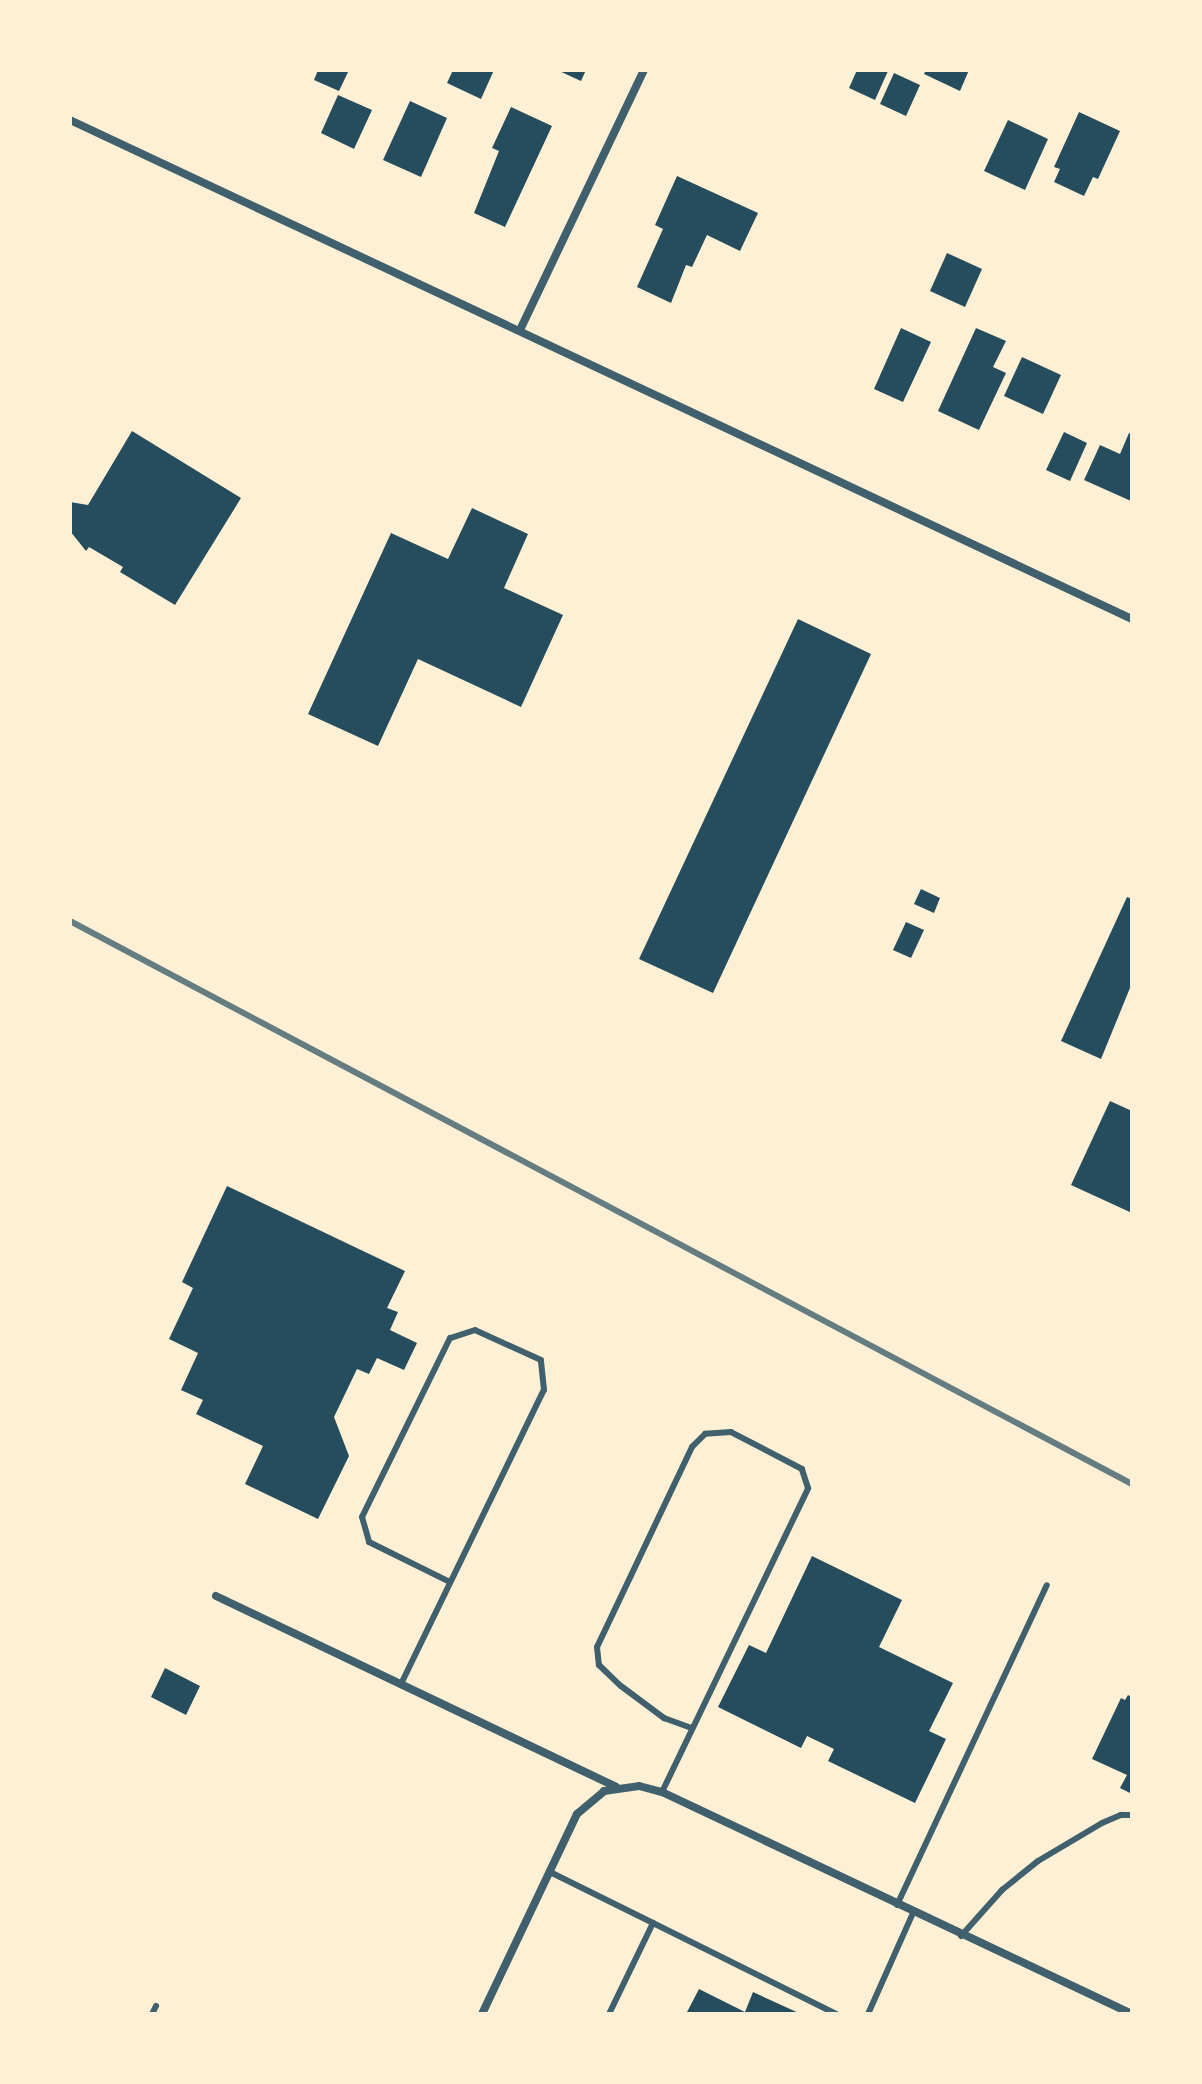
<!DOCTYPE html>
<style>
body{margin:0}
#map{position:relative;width:1202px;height:2084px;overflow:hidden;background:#fdf0d5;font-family:Rubik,sans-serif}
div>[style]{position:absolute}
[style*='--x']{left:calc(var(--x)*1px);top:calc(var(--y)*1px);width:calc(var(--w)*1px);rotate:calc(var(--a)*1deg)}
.building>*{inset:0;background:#264d5e}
.service>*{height:6px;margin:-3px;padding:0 3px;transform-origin:3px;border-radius:3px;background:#3f606c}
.minor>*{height:8px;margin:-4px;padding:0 4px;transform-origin:4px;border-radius:4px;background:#3f606c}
.rail>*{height:6px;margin:-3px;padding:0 3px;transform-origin:3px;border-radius:3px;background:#657d81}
span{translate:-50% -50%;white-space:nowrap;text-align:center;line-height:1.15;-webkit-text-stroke:6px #fdf0d5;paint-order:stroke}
.frame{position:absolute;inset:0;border:72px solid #fdf0d5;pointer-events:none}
</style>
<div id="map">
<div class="building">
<div style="clip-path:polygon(318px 70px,349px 70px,339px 91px,314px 80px)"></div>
<div style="clip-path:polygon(453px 70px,494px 70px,481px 99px,447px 83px)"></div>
<div style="clip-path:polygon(557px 70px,586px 70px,581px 81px)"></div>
<div style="clip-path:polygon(857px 70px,888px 71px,875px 100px,849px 88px)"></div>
<div style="clip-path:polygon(926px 70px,969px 70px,960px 91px,924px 74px)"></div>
<div style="clip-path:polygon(894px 73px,920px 85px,906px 116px,880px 104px)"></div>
<div style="clip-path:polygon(338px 95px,372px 110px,354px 149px,321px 133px)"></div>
<div style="clip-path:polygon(410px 101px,447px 118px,421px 177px,383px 160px)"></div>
<div style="clip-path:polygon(511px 107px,552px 126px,505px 227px,474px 213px,499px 151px,492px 148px)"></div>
<div style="clip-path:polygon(1079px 112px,1120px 131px,1098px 179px,1093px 177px,1084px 196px,1054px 182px,1060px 169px,1054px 167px)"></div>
<div style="clip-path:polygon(1008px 120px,1048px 139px,1025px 190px,984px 171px)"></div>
<div style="clip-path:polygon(677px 176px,758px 213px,740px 251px,707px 235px,692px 267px,686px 265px,671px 303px,637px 287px,663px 229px,655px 225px)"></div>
<div style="clip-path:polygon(947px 253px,982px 269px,965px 307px,930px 291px)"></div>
<div style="clip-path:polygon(901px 328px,931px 342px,903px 402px,874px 389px)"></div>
<div style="clip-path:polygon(976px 328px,1006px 341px,993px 367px,1006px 373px,979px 430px,938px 411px)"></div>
<div style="clip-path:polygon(1022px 357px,1061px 375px,1043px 414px,1004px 396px)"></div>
<div style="clip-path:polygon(132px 431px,241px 498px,175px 605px,120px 572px,123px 567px,89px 547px,86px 551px,70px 531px,70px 502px,88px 505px)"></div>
<div style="clip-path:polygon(1064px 432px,1087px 443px,1070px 481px,1046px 470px)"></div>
<div style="clip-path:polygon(1129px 433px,1132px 435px,1131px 501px,1084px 480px,1100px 445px,1120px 454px)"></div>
<div style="clip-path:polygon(472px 508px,528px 534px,504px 588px,563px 615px,521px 707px,418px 659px,378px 746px,308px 714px,391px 533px,448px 559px)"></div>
<div style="clip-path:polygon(798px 619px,871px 654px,713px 993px,639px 959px)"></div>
<div style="clip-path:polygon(921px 889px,940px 898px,934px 913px,914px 904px)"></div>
<div style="clip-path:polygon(1127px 897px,1132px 899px,1132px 983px,1101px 1059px,1061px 1041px)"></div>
<div style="clip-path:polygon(906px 922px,924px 930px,911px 958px,893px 950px)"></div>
<div style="clip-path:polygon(1110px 1101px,1132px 1111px,1132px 1213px,1071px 1185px)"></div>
<div style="clip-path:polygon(227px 1186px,405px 1271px,387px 1308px,398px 1312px,390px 1330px,417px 1343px,404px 1370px,377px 1358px,369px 1374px,357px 1369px,334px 1417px,349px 1456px,318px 1519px,245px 1484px,263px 1446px,196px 1414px,203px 1400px,181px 1390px,198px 1353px,169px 1339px,193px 1288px,182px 1282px)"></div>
<div style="clip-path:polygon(812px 1556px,902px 1600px,879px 1647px,953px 1683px,929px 1731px,946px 1739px,915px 1803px,828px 1761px,834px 1749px,807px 1736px,801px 1748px,718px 1707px,749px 1645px,766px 1653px)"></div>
<div style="clip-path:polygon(165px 1668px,200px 1686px,186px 1715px,151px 1697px)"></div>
<div style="clip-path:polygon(1128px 1695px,1132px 1697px,1132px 1794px,1120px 1788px,1127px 1775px,1092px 1759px,1121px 1698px,1125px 1700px)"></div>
<div style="clip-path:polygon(699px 1989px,745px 2012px,753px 1992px,801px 2014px,686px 2014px)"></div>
</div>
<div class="service">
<div style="--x:401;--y:1684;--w:327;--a:-64.1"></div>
<div style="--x:544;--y:1390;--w:30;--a:-96"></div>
<div style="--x:541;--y:1360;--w:72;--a:-155.6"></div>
<div style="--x:475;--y:1330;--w:26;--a:162"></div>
<div style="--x:450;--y:1338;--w:199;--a:116.2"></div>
<div style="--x:362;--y:1517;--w:26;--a:74"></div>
<div style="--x:369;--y:1542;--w:90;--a:26.3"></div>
<div style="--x:662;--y:1792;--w:337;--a:-64.3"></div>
<div style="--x:808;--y:1488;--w:20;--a:-108"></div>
<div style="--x:802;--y:1469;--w:80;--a:-152.5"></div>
<div style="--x:731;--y:1432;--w:26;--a:176"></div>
<div style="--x:705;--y:1434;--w:18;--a:135"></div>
<div style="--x:692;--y:1447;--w:221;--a:115.4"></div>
<div style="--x:597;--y:1647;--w:18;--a:84"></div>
<div style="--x:599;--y:1665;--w:30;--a:44"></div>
<div style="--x:621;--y:1686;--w:54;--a:36.7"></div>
<div style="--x:664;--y:1718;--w:30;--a:20"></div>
<div style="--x:550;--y:1872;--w:115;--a:26.3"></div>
<div style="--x:897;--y:1905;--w:353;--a:-64.9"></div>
<div style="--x:961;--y:1936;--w:62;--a:-48.3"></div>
<div style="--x:1002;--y:1890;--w:46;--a:-38.9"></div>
<div style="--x:1038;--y:1861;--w:74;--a:-30.7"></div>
<div style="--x:1102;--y:1823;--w:21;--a:-23"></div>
<div style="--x:1121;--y:1815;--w:11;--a:0"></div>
<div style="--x:152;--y:2014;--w:9;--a:-63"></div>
<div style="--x:609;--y:2014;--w:101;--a:-64.2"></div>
<div style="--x:653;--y:1923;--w:204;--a:26.4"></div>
<div style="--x:868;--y:2014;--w:111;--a:-66"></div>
</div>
<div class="minor">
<div style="--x:70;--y:120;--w:1173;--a:25.17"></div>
<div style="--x:520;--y:330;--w:288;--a:-64.5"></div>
<div style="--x:216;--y:1596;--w:443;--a:25.5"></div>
<div style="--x:482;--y:2014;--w:221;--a:-64.6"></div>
<div style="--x:577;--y:1814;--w:35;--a:-40"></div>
<div style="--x:604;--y:1791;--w:35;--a:-8"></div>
<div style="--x:639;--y:1786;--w:24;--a:15"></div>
<div style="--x:662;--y:1792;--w:520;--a:25.28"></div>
</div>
<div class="rail">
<div style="--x:70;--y:921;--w:1202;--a:27.93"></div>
</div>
<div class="frame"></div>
</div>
